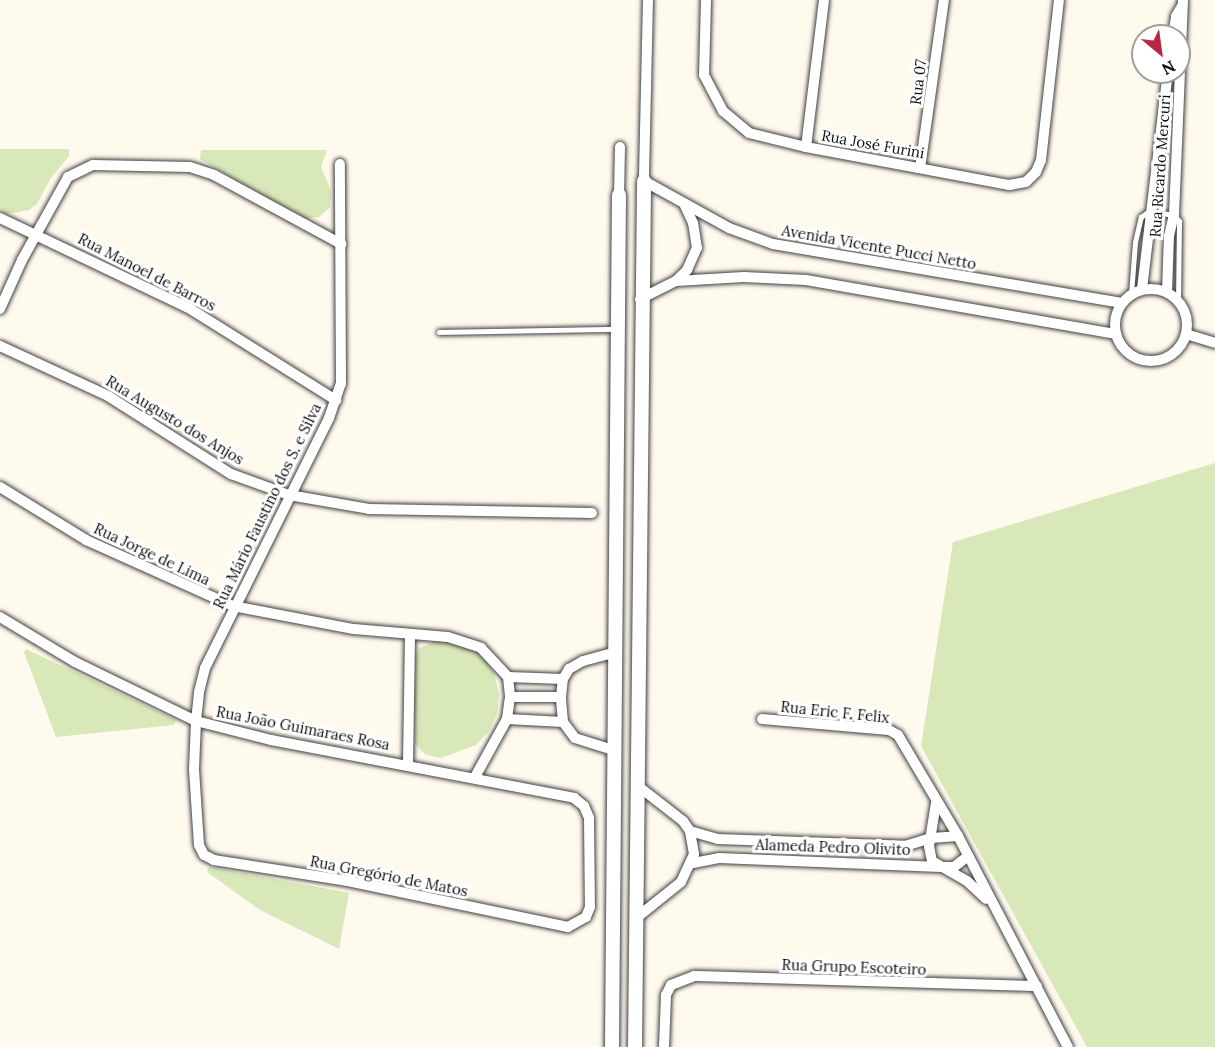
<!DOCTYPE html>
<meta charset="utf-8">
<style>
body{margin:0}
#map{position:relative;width:1215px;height:1047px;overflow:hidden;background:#fff9ee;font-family:Lora,serif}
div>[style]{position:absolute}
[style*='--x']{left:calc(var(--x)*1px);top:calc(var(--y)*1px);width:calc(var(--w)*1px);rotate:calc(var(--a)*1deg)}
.green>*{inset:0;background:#d9e8b9}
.roads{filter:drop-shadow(0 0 2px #414141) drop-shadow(0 0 2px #414141)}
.service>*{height:5px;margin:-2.5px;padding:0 2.5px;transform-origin:2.5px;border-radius:2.5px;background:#fff}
.minor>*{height:10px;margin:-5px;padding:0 5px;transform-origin:5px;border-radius:5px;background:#fff}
.minor>.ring{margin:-5px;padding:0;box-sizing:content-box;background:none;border:10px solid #fff;border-radius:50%}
.tertiary>*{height:14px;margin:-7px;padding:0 7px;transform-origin:7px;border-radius:7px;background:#fff}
span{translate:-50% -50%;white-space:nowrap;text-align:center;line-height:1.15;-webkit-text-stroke:6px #fff;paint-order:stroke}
.street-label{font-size:15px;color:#0e0e0e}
.north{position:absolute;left:1131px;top:24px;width:60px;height:60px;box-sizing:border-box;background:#fff;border:2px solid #9f9f9f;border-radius:50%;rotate:151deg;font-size:16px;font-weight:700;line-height:24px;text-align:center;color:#0e0e0e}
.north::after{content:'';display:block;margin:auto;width:21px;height:27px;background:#bb2846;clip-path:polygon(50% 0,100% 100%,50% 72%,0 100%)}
</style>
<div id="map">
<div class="green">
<div style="clip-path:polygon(0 149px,69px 149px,69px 156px,51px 178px,37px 204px,29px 210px,7px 214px,0 211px)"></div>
<div style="clip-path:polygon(201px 150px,327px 150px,321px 167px,331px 191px,330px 207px,319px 217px,304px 219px,200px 159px)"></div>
<div style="clip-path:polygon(1215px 463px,1215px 1047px,1087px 1047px,921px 746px,953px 542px)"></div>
<div style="clip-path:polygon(441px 639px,471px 647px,485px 659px,495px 676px,499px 694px,497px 714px,489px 731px,476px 745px,441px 758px,426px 755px,415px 744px,413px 658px,420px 648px)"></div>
<div style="clip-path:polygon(26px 649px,176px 720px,174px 725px,56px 737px,24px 652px)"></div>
<div style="clip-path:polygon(209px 867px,349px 893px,339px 949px,260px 910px,207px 872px)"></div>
</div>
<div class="roads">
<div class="service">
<div style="--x:1131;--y:294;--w:52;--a:-85.6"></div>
<div style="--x:1135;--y:242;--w:26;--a:-77"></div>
<div style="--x:1141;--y:217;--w:10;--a:-37"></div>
<div style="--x:1149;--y:211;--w:25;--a:9"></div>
<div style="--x:1174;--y:215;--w:8;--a:50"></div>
<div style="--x:1179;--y:221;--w:79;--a:90.7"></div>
<div style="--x:439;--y:332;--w:179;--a:-1"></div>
</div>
<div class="minor">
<div style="--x:648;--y:0;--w:181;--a:91.3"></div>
<div style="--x:644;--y:181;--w:97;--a:28.9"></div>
<div style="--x:729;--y:228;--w:47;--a:20"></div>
<div style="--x:773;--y:244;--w:354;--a:9.6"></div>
<div style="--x:706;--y:0;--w:75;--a:91.5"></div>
<div style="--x:704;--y:75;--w:41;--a:62.2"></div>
<div style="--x:723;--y:111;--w:34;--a:40"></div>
<div style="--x:749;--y:133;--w:59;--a:13.8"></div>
<div style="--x:806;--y:147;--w:207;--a:10.6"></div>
<div style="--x:1009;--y:185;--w:17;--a:-10"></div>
<div style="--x:1026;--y:182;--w:14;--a:-45"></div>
<div style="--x:1036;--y:172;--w:13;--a:-67"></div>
<div style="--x:1041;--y:160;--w:161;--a:-83.6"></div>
<div style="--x:1173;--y:36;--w:20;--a:-81"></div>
<div style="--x:1176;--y:16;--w:12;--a:-59"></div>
<div style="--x:806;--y:147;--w:148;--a:-83"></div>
<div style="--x:920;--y:168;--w:170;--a:-81.9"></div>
<div style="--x:619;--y:195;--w:48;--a:-88.8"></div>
<div style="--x:0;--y:218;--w:207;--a:25.5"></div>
<div style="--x:187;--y:307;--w:176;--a:32"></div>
<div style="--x:676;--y:281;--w:16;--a:-45"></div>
<div style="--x:687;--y:270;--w:24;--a:-66"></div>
<div style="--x:697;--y:248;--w:25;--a:-99"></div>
<div style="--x:693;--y:223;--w:21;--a:-115"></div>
<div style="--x:1142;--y:289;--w:219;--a:-83.2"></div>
<div class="ring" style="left:1115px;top:289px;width:62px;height:62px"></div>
<div style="--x:1167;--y:292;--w:56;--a:-88"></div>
<div style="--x:1169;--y:236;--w:22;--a:-77"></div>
<div style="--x:1174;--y:215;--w:215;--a:-87.6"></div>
<div style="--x:640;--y:299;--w:40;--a:-26.6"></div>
<div style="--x:676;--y:281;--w:68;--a:-3.4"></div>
<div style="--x:744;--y:277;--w:62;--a:2.8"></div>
<div style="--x:806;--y:280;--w:315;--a:9.9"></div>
<div style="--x:0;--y:309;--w:54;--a:-65.8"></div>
<div style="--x:22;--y:260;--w:95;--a:-61"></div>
<div style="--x:68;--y:177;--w:28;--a:-26"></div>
<div style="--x:93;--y:165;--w:97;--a:1.2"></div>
<div style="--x:190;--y:167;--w:25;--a:18"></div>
<div style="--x:214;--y:175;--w:145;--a:28.5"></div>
<div style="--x:1186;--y:334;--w:30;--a:17"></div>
<div style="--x:0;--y:346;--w:119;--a:24.8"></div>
<div style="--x:108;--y:396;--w:146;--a:32.4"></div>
<div style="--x:231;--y:474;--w:62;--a:19.9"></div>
<div style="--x:289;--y:495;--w:81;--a:9.9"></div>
<div style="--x:369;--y:509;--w:223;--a:1"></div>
<div style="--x:0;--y:487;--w:101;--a:31.6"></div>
<div style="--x:86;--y:540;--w:161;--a:24.2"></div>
<div style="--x:233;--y:606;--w:123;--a:10.8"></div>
<div style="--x:354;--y:629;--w:94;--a:4.9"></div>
<div style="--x:448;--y:637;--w:35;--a:18"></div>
<div style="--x:481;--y:648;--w:40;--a:47"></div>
<div style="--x:508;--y:677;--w:20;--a:84"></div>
<div style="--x:510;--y:697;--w:22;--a:98"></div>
<div style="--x:507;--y:719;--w:66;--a:118.9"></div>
<div style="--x:0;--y:617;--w:87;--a:31"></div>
<div style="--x:75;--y:662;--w:135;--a:26"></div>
<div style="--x:196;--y:721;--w:77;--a:14.2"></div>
<div style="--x:271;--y:740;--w:309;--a:10.8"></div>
<div style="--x:574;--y:798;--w:13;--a:39"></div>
<div style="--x:584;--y:806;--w:13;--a:67"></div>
<div style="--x:589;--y:818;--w:89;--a:89.4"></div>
<div style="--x:590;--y:907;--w:11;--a:112"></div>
<div style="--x:586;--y:917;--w:21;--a:151"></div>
<div style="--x:568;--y:927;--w:225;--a:-168.2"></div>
<div style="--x:348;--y:881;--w:136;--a:-171.1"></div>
<div style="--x:214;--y:860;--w:11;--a:-153"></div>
<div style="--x:204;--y:855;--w:11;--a:-117"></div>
<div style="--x:199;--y:845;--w:76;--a:-93.8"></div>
<div style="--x:194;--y:769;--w:48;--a:-87.6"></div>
<div style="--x:196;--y:721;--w:29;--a:-84"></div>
<div style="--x:199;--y:692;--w:25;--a:-76"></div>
<div style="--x:205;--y:668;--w:279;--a:-63.6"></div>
<div style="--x:329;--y:418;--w:36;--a:-71"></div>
<div style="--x:341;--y:384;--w:220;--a:-90.3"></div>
<div style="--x:508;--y:677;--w:55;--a:2.1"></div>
<div style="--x:510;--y:697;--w:51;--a:0"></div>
<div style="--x:507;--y:719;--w:56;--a:3.1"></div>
<div style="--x:762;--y:719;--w:127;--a:5"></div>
<div style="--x:889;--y:730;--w:10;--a:29"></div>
<div style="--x:898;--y:735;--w:117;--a:59.3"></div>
<div style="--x:958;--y:836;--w:238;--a:62.5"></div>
<div style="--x:616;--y:751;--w:43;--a:-162.4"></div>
<div style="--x:575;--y:738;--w:20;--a:-127"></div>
<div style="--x:563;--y:722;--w:25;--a:-95"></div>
<div style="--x:561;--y:697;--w:18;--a:-84"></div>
<div style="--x:563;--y:679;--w:12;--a:-59"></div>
<div style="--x:569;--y:669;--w:16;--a:-30"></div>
<div style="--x:583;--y:661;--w:34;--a:-15"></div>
<div style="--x:408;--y:764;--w:130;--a:-89.1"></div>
<div style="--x:936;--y:803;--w:44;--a:99.2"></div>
<div style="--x:929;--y:846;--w:15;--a:79"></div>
<div style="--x:932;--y:861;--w:40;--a:29.7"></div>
<div style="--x:967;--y:881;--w:26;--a:43"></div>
<div style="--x:690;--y:831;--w:29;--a:16"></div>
<div style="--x:718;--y:839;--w:187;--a:2.1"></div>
<div style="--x:905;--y:846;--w:27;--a:-17"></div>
<div style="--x:931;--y:838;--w:27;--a:-4"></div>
<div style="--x:693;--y:863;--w:26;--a:-11"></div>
<div style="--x:719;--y:858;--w:222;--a:2.3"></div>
<div style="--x:941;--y:867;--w:13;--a:0"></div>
<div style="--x:954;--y:867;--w:18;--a:-38"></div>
<div style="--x:635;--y:919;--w:59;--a:-38.8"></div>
<div style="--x:681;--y:882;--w:31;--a:-65"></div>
<div style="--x:694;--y:854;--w:23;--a:-100"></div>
<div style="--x:690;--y:831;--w:12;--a:-125"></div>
<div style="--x:683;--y:821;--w:57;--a:-142.1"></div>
<div style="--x:664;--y:1047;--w:52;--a:-87.8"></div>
<div style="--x:666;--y:995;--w:11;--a:-63"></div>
<div style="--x:671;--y:985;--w:25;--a:-21"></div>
<div style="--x:694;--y:976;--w:343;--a:1.7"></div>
</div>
<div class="tertiary">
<div style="--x:612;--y:1047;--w:852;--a:-89.53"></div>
<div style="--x:635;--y:1047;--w:866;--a:-89.4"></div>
</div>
</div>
<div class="street-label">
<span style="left:918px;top:82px;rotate:-83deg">Rua 07</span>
<span style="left:873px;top:144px;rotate:10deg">Rua José Furini</span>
<span style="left:1160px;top:166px;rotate:-86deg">Rua Ricardo Mercuri</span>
<span style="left:879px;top:247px;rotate:10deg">Avenida Vicente Pucci Netto</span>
<span style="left:147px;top:272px;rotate:27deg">Rua Manoel de Barros</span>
<span style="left:175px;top:420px;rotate:31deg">Rua Augusto dos Anjos</span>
<span style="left:267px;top:506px;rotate:-64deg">Rua Mário Faustino dos S. e Silva</span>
<span style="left:152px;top:554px;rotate:25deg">Rua Jorge de Lima</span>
<span style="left:835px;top:712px;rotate:6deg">Rua Eric F. Felix</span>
<span style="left:303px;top:728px;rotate:11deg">Rua João Guimaraes Rosa</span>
<span style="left:833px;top:847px;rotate:2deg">Alameda Pedro Olivito</span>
<span style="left:389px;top:876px;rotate:11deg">Rua Gregório de Matos</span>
<span style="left:854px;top:967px;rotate:2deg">Rua Grupo Escoteiro</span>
</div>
<div class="north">N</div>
</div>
